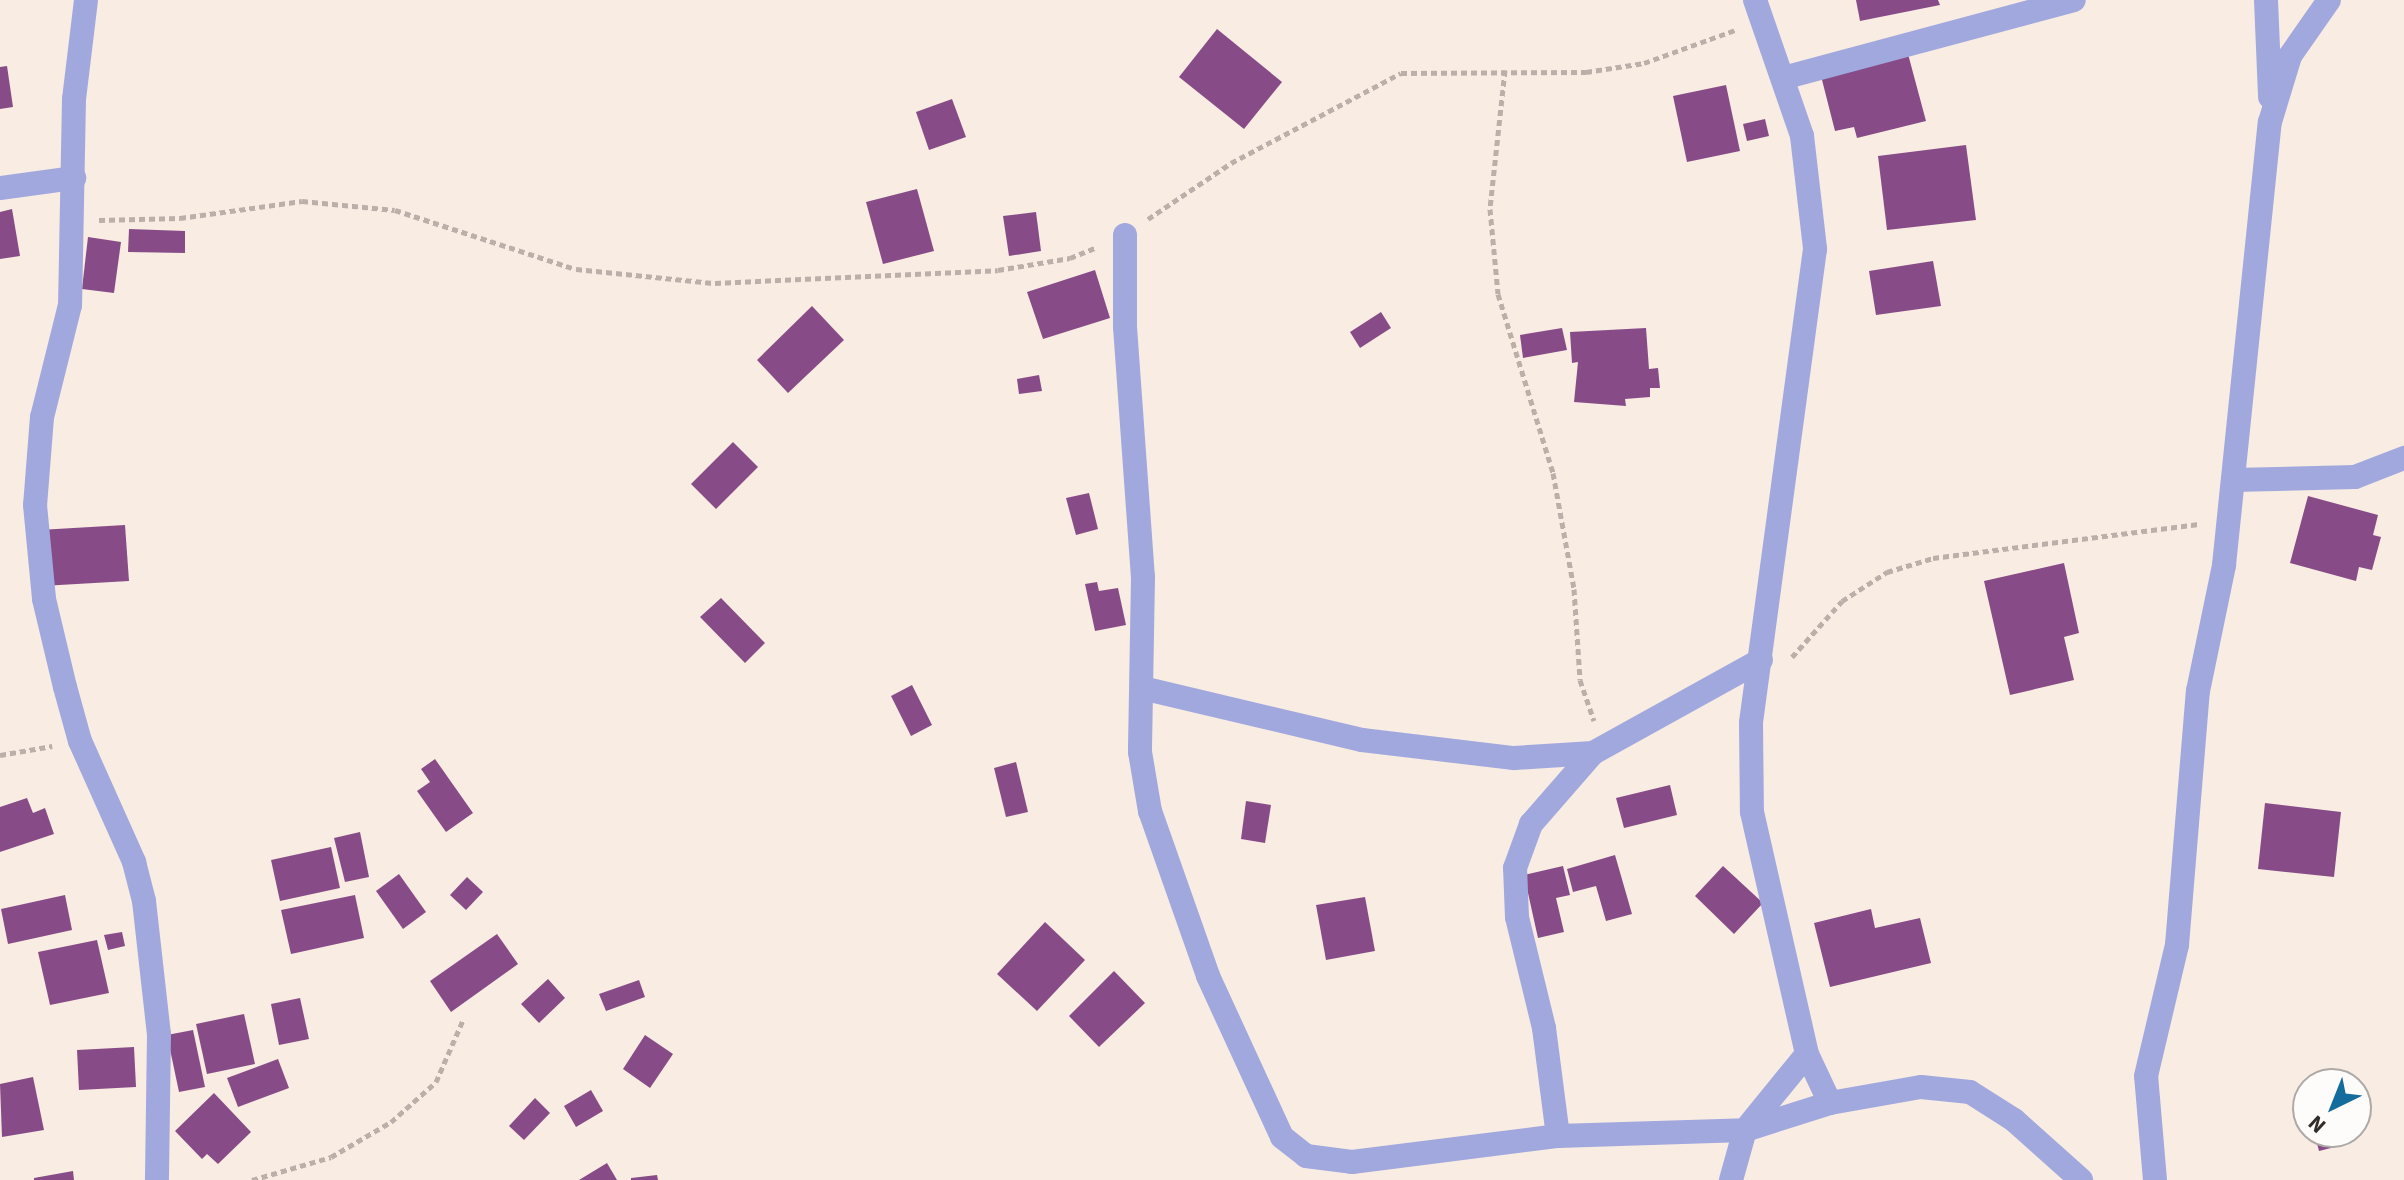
<!DOCTYPE html>
<style>
body{margin:0}
#map{position:relative;width:2404px;height:1180px;overflow:hidden;background:#f9ece3;font-family:"Source Sans 3",sans-serif}
div>[style]{position:absolute}
[style*='--x']{left:calc(var(--x)*1px);top:calc(var(--y)*1px);width:calc(var(--w)*1px);rotate:calc(var(--a)*1deg)}
.building>*{inset:0;background:#874c87}
.path>*{height:5px;margin-top:-2.5px;transform-origin:0;background:repeating-linear-gradient(90deg,#bbb0a9 0 6px,transparent 0 10px)}
.minor>*{height:24px;margin:-12px;padding:0 12px;transform-origin:12px;border-radius:12px;background:#a1a8de}
span{translate:-50% -50%;white-space:nowrap;text-align:center;line-height:1.15;-webkit-text-stroke:8px #fefcfa;paint-order:stroke}
.north{position:absolute;left:2292px;top:1068px;width:80px;height:80px;box-sizing:border-box;background:#fefcfa;border:2px solid #aca9a6;border-radius:50%;rotate:223deg;font-size:22px;font-weight:700;line-height:32px;text-align:center;color:#322d29}
.north::after{content:'';display:block;margin:auto;width:28px;height:36px;background:#136c9c;clip-path:polygon(50% 0,100% 100%,50% 72%,0 100%)}
</style>
<div id="map">
<div class="building">
<div style="clip-path:polygon(1856px 0,1938px 0,1940px 5px,1860px 21px)"></div>
<div style="clip-path:polygon(1217px 29px,1282px 82px,1244px 129px,1179px 77px)"></div>
<div style="clip-path:polygon(1908px 54px,1926px 121px,1857px 138px,1854px 127px,1835px 131px,1821px 76px)"></div>
<div style="clip-path:polygon(7px 66px,13px 107px,0 109px,0 67px)"></div>
<div style="clip-path:polygon(1726px 85px,1740px 151px,1687px 162px,1673px 96px)"></div>
<div style="clip-path:polygon(952px 99px,966px 137px,929px 150px,916px 112px)"></div>
<div style="clip-path:polygon(1765px 119px,1769px 136px,1747px 141px,1743px 124px)"></div>
<div style="clip-path:polygon(1966px 145px,1976px 220px,1887px 230px,1878px 156px)"></div>
<div style="clip-path:polygon(917px 189px,934px 251px,883px 264px,866px 202px)"></div>
<div style="clip-path:polygon(12px 209px,20px 256px,0 259px,0 212px)"></div>
<div style="clip-path:polygon(1036px 212px,1041px 251px,1009px 256px,1003px 216px)"></div>
<div style="clip-path:polygon(129px 229px,185px 231px,185px 253px,128px 252px)"></div>
<div style="clip-path:polygon(88px 237px,121px 242px,114px 293px,82px 289px)"></div>
<div style="clip-path:polygon(1933px 261px,1941px 306px,1876px 315px,1869px 271px)"></div>
<div style="clip-path:polygon(1095px 270px,1110px 318px,1043px 339px,1027px 292px)"></div>
<div style="clip-path:polygon(812px 306px,844px 340px,788px 393px,757px 360px)"></div>
<div style="clip-path:polygon(1381px 312px,1391px 328px,1360px 348px,1350px 332px)"></div>
<div style="clip-path:polygon(1562px 328px,1567px 350px,1523px 358px,1520px 335px)"></div>
<div style="clip-path:polygon(1646px 328px,1649px 369px,1658px 368px,1660px 388px,1650px 388px,1650px 397px,1625px 399px,1626px 406px,1574px 402px,1578px 362px,1572px 363px,1570px 332px)"></div>
<div style="clip-path:polygon(1039px 375px,1042px 391px,1019px 394px,1017px 379px)"></div>
<div style="clip-path:polygon(733px 442px,758px 467px,716px 509px,691px 484px)"></div>
<div style="clip-path:polygon(1089px 493px,1098px 529px,1076px 535px,1066px 498px)"></div>
<div style="clip-path:polygon(2308px 496px,2378px 515px,2373px 535px,2381px 537px,2372px 570px,2359px 567px,2356px 581px,2290px 563px)"></div>
<div style="clip-path:polygon(125px 525px,129px 581px,42px 586px,39px 530px)"></div>
<div style="clip-path:polygon(2064px 563px,2079px 633px,2064px 637px,2074px 680px,2010px 695px,1984px 581px)"></div>
<div style="clip-path:polygon(1097px 582px,1099px 591px,1118px 588px,1126px 625px,1095px 631px,1085px 584px)"></div>
<div style="clip-path:polygon(721px 598px,765px 643px,745px 663px,700px 617px)"></div>
<div style="clip-path:polygon(912px 685px,932px 725px,911px 736px,891px 696px)"></div>
<div style="clip-path:polygon(435px 759px,473px 813px,446px 832px,417px 791px,430px 782px,421px 769px)"></div>
<div style="clip-path:polygon(1016px 762px,1028px 812px,1006px 817px,994px 768px)"></div>
<div style="clip-path:polygon(1670px 785px,1677px 815px,1624px 828px,1616px 798px)"></div>
<div style="clip-path:polygon(27px 798px,33px 813px,45px 808px,54px 834px,0 852px,0 807px)"></div>
<div style="clip-path:polygon(1246px 801px,1271px 805px,1265px 843px,1241px 839px)"></div>
<div style="clip-path:polygon(2265px 803px,2341px 812px,2334px 877px,2258px 869px)"></div>
<div style="clip-path:polygon(360px 832px,369px 877px,345px 882px,334px 838px)"></div>
<div style="clip-path:polygon(331px 847px,340px 888px,280px 901px,271px 860px)"></div>
<div style="clip-path:polygon(1615px 855px,1632px 914px,1606px 921px,1596px 886px,1573px 892px,1567px 869px)"></div>
<div style="clip-path:polygon(1563px 866px,1570px 895px,1556px 898px,1564px 932px,1538px 938px,1524px 875px)"></div>
<div style="clip-path:polygon(1723px 866px,1763px 903px,1734px 934px,1695px 896px)"></div>
<div style="clip-path:polygon(399px 874px,426px 912px,403px 929px,376px 891px)"></div>
<div style="clip-path:polygon(467px 877px,483px 892px,466px 910px,450px 895px)"></div>
<div style="clip-path:polygon(65px 895px,72px 930px,8px 944px,1px 909px)"></div>
<div style="clip-path:polygon(355px 895px,364px 938px,291px 954px,281px 910px)"></div>
<div style="clip-path:polygon(1365px 897px,1375px 951px,1326px 960px,1316px 905px)"></div>
<div style="clip-path:polygon(1871px 909px,1875px 928px,1920px 918px,1931px 963px,1830px 987px,1814px 923px)"></div>
<div style="clip-path:polygon(1045px 922px,1085px 960px,1037px 1011px,997px 974px)"></div>
<div style="clip-path:polygon(122px 932px,125px 946px,108px 950px,104px 935px)"></div>
<div style="clip-path:polygon(497px 934px,518px 964px,451px 1012px,430px 981px)"></div>
<div style="clip-path:polygon(97px 940px,109px 993px,50px 1005px,38px 952px)"></div>
<div style="clip-path:polygon(1114px 971px,1145px 1003px,1099px 1047px,1069px 1016px)"></div>
<div style="clip-path:polygon(548px 979px,565px 998px,539px 1023px,521px 1004px)"></div>
<div style="clip-path:polygon(639px 980px,645px 997px,606px 1011px,599px 994px)"></div>
<div style="clip-path:polygon(300px 998px,309px 1039px,279px 1045px,271px 1004px)"></div>
<div style="clip-path:polygon(244px 1014px,255px 1064px,207px 1074px,196px 1024px)"></div>
<div style="clip-path:polygon(193px 1030px,205px 1087px,179px 1092px,167px 1035px)"></div>
<div style="clip-path:polygon(645px 1035px,673px 1054px,650px 1088px,623px 1069px)"></div>
<div style="clip-path:polygon(134px 1047px,136px 1087px,79px 1090px,77px 1050px)"></div>
<div style="clip-path:polygon(278px 1059px,289px 1088px,238px 1107px,227px 1078px)"></div>
<div style="clip-path:polygon(33px 1077px,44px 1130px,2px 1137px,0 1084px)"></div>
<div style="clip-path:polygon(591px 1090px,603px 1111px,576px 1127px,564px 1106px)"></div>
<div style="clip-path:polygon(214px 1093px,251px 1132px,218px 1164px,207px 1154px,202px 1159px,175px 1131px)"></div>
<div style="clip-path:polygon(535px 1098px,550px 1113px,524px 1140px,509px 1126px)"></div>
<div style="clip-path:polygon(2314px 1132px,2340px 1132px,2343px 1145px,2319px 1151px)"></div>
<div style="clip-path:polygon(607px 1163px,617px 1180px,579px 1180px)"></div>
<div style="clip-path:polygon(73px 1171px,74px 1180px,34px 1180px,34px 1178px)"></div>
<div style="clip-path:polygon(657px 1175px,658px 1180px,631px 1180px,631px 1178px)"></div>
</div>
<div class="path">
<div style="--x:1505;--y:70;--w:140;--a:96.2"></div>
<div style="--x:1490;--y:209;--w:85;--a:84.6"></div>
<div style="--x:1498;--y:294;--w:187;--a:72.9"></div>
<div style="--x:1553;--y:473;--w:118;--a:79.7"></div>
<div style="--x:1574;--y:589;--w:91;--a:86.2"></div>
<div style="--x:1580;--y:680;--w:43;--a:71.1"></div>
<div style="--x:1148;--y:219;--w:100;--a:-34"></div>
<div style="--x:1231;--y:163;--w:192;--a:-27.9"></div>
<div style="--x:1401;--y:73;--w:185;--a:-0.3"></div>
<div style="--x:1586;--y:72;--w:59;--a:-8.8"></div>
<div style="--x:1644;--y:63;--w:97;--a:-19.9"></div>
<div style="--x:99;--y:220;--w:81;--a:-1.4"></div>
<div style="--x:180;--y:218;--w:123;--a:-7.9"></div>
<div style="--x:302;--y:201;--w:93;--a:5.5"></div>
<div style="--x:395;--y:210;--w:190;--a:18.1"></div>
<div style="--x:576;--y:269;--w:140;--a:5.8"></div>
<div style="--x:715;--y:283;--w:283;--a:-2.6"></div>
<div style="--x:998;--y:270;--w:73;--a:-9.5"></div>
<div style="--x:1070;--y:258;--w:29;--a:-22"></div>
<div style="--x:1792;--y:657;--w:75;--a:-48.2"></div>
<div style="--x:1842;--y:601;--w:54;--a:-32.8"></div>
<div style="--x:1887;--y:572;--w:48;--a:-16.9"></div>
<div style="--x:1933;--y:558;--w:268;--a:-7.3"></div>
<div style="--x:0;--y:755;--w:53;--a:-9.8"></div>
<div style="--x:252;--y:1180;--w:82;--a:-16.2"></div>
<div style="--x:331;--y:1157;--w:69;--a:-30.3"></div>
<div style="--x:391;--y:1122;--w:60;--a:-41.6"></div>
<div style="--x:436;--y:1082;--w:68;--a:-66.5"></div>
</div>
<div class="minor">
<div style="--x:86;--y:0;--w:100;--a:96.9"></div>
<div style="--x:74;--y:99;--w:206;--a:91.1"></div>
<div style="--x:70;--y:305;--w:115;--a:104"></div>
<div style="--x:42;--y:417;--w:88;--a:94.5"></div>
<div style="--x:35;--y:505;--w:94;--a:84.5"></div>
<div style="--x:44;--y:599;--w:90;--a:76.6"></div>
<div style="--x:65;--y:687;--w:56;--a:74.5"></div>
<div style="--x:80;--y:741;--w:133;--a:65.9"></div>
<div style="--x:134;--y:862;--w:40;--a:75.6"></div>
<div style="--x:144;--y:901;--w:134;--a:83.6"></div>
<div style="--x:159;--y:1034;--w:146;--a:90.8"></div>
<div style="--x:1755;--y:0;--w:144;--a:70.9"></div>
<div style="--x:1802;--y:136;--w:114;--a:83.4"></div>
<div style="--x:1815;--y:249;--w:478;--a:97.7"></div>
<div style="--x:1751;--y:723;--w:89;--a:89.4"></div>
<div style="--x:1752;--y:812;--w:248;--a:77.2"></div>
<div style="--x:1807;--y:1054;--w:54;--a:64.9"></div>
<div style="--x:2266;--y:0;--w:97;--a:87.6"></div>
<div style="--x:1783;--y:78;--w:301;--a:-15"></div>
<div style="--x:0;--y:188;--w:75;--a:-7.7"></div>
<div style="--x:1125;--y:235;--w:92;--a:90"></div>
<div style="--x:1125;--y:327;--w:251;--a:85.9"></div>
<div style="--x:1143;--y:577;--w:175;--a:91"></div>
<div style="--x:1140;--y:752;--w:60;--a:80.4"></div>
<div style="--x:1150;--y:811;--w:175;--a:70.6"></div>
<div style="--x:1208;--y:976;--w:177;--a:65.3"></div>
<div style="--x:1282;--y:1137;--w:31;--a:38"></div>
<div style="--x:1306;--y:1156;--w:46;--a:7.4"></div>
<div style="--x:1352;--y:1162;--w:208;--a:-7.2"></div>
<div style="--x:1558;--y:1136;--w:187;--a:-1.8"></div>
<div style="--x:1745;--y:1130;--w:89;--a:-17.6"></div>
<div style="--x:1830;--y:1103;--w:92;--a:-10"></div>
<div style="--x:1921;--y:1087;--w:49;--a:5.8"></div>
<div style="--x:1970;--y:1092;--w:52;--a:32.5"></div>
<div style="--x:2014;--y:1120;--w:90;--a:41.8"></div>
<div style="--x:2233;--y:480;--w:122;--a:-1.4"></div>
<div style="--x:2355;--y:477;--w:53;--a:-21.2"></div>
<div style="--x:1142;--y:688;--w:226;--a:13.3"></div>
<div style="--x:1362;--y:740;--w:153;--a:6.8"></div>
<div style="--x:1514;--y:758;--w:79;--a:-3.6"></div>
<div style="--x:1593;--y:753;--w:192;--a:-29"></div>
<div style="--x:1558;--y:1136;--w:109;--a:-97.4"></div>
<div style="--x:1544;--y:1028;--w:114;--a:-103.7"></div>
<div style="--x:1517;--y:917;--w:49;--a:-92.3"></div>
<div style="--x:1515;--y:868;--w:47;--a:-70"></div>
<div style="--x:1531;--y:824;--w:94;--a:-48.9"></div>
<div style="--x:1731;--y:1180;--w:52;--a:-74.4"></div>
<div style="--x:1745;--y:1130;--w:98;--a:-50.8"></div>
<div style="--x:2155;--y:1180;--w:104;--a:-94.9"></div>
<div style="--x:2146;--y:1076;--w:135;--a:-76.7"></div>
<div style="--x:2177;--y:945;--w:255;--a:-85.3"></div>
<div style="--x:2198;--y:691;--w:129;--a:-78.3"></div>
<div style="--x:2224;--y:565;--w:445;--a:-84.1"></div>
<div style="--x:2270;--y:122;--w:69;--a:-73.1"></div>
<div style="--x:2290;--y:56;--w:68;--a:-55.1"></div>
</div>
<div class="north">N</div>
</div>
